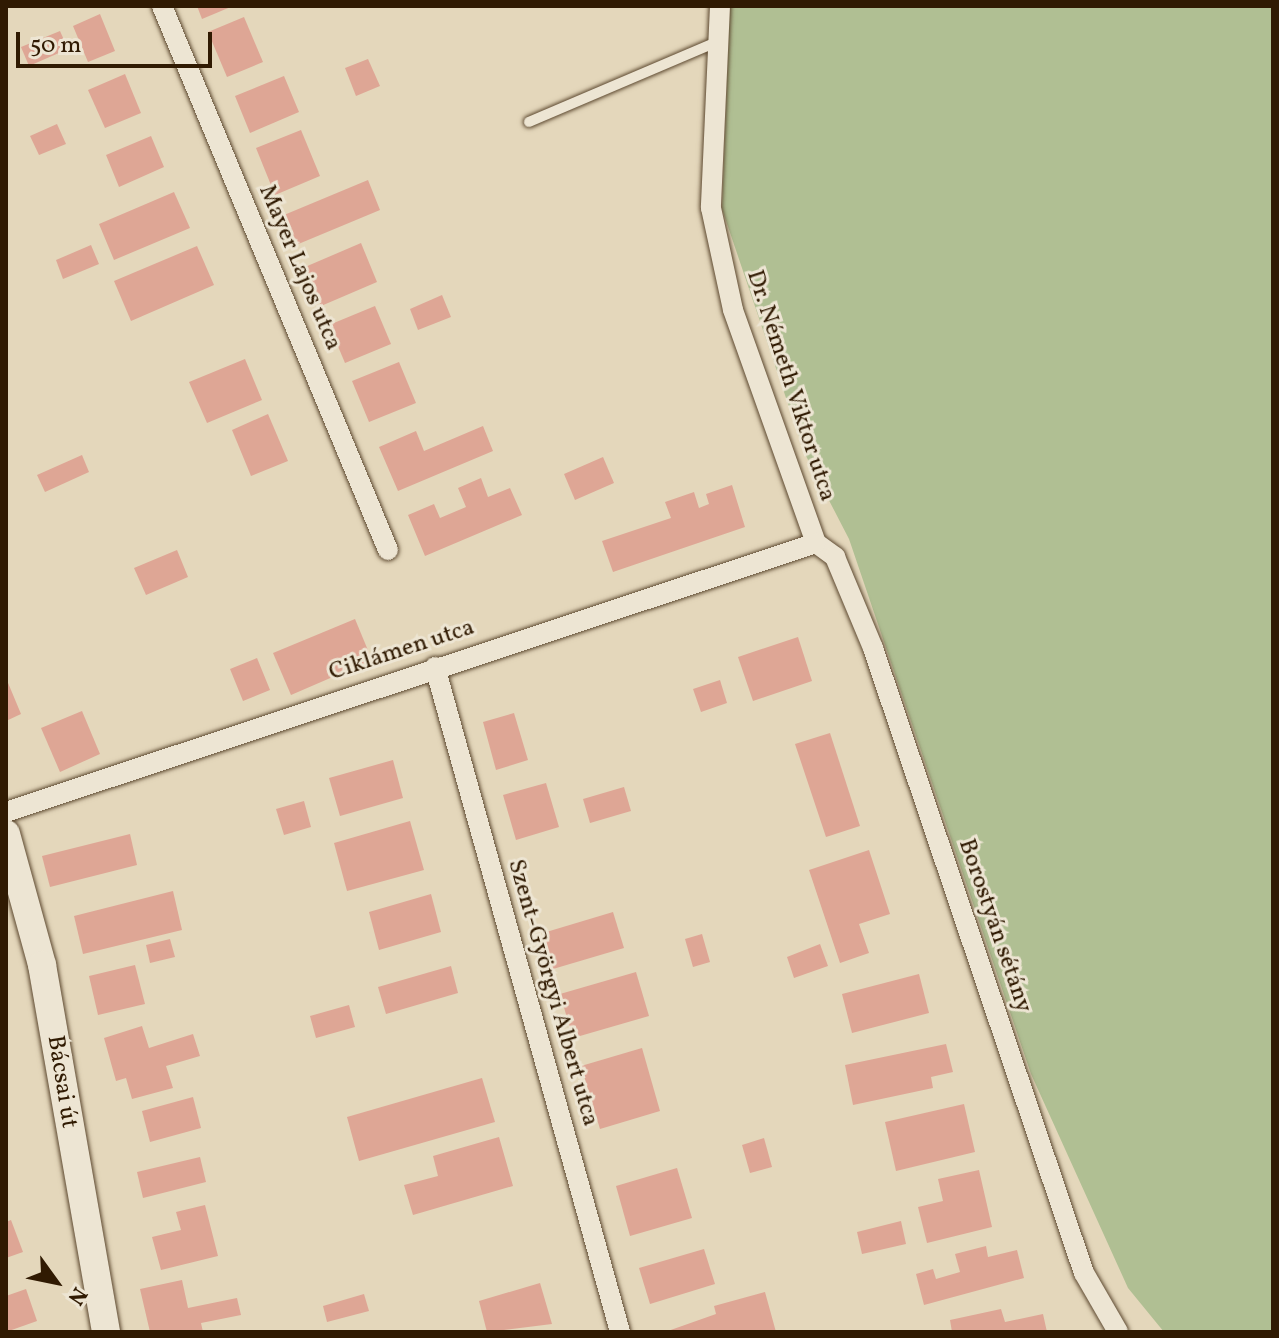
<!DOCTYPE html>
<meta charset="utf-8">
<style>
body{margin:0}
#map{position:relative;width:1279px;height:1338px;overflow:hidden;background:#e4d7bb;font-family:Vollkorn,serif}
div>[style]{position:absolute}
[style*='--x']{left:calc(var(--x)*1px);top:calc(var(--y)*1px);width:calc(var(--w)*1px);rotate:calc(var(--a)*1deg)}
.green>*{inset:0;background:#b0bf93}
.building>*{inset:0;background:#dea695}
.roads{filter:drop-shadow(0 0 2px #5d4930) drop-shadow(0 0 2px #5d4930)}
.service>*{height:10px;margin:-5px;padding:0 5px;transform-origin:5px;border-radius:5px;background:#ede5d3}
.minor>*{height:20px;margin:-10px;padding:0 10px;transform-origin:10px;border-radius:10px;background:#ede5d3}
.secondary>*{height:28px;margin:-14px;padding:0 14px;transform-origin:14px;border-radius:14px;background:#ede5d3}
span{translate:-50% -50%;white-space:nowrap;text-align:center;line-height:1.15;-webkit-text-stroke:6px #ede5d3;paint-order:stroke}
.street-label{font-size:24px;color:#301a02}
.frame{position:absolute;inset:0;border:8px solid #301a02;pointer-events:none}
.north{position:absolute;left:16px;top:1242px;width:80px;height:80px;-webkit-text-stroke:6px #ede5d3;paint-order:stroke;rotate:123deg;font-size:22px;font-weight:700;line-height:32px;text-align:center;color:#301a02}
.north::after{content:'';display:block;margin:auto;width:28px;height:36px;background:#301a02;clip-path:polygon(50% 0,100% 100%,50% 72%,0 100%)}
.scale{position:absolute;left:16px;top:32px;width:196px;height:36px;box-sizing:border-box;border:4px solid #301a02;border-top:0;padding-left:10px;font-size:24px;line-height:28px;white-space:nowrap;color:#301a02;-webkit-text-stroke:6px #ede5d3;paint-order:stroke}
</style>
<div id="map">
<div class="green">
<div style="clip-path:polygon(730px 6px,1273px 6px,1273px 1332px,1164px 1332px,1128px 1288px,1031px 1074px,849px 539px,805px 454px,722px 209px)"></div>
</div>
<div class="building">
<div style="clip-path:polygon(197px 6px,233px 6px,202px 19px)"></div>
<div style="clip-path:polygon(100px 14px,115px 51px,88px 62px,73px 26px)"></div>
<div style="clip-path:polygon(244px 17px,263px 62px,227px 77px,208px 32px)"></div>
<div style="clip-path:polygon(60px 31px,68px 49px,29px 66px,21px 47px)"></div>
<div style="clip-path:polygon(368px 59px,380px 86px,356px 96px,345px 68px)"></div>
<div style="clip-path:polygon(125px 74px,141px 113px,105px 128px,88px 90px)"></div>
<div style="clip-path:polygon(284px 76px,299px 112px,250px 133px,235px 96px)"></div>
<div style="clip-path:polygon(57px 124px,66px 144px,39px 155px,30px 136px)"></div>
<div style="clip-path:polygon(301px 130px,320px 176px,275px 195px,256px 148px)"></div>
<div style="clip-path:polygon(151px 136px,164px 167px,119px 187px,106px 155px)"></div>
<div style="clip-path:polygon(368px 180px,380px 210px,296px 245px,284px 215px)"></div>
<div style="clip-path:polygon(174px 192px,190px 228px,114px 260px,99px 224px)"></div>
<div style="clip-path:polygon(361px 243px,377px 282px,321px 306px,305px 267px)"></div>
<div style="clip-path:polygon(91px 245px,99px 264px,63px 279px,56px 260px)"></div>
<div style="clip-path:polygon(197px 246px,214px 285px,131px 321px,114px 281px)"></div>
<div style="clip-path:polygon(442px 295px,451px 317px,418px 330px,410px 309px)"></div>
<div style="clip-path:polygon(375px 306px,391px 344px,345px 363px,329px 325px)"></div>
<div style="clip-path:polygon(245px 359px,262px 400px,207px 423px,189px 382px)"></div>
<div style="clip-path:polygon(399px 362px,416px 403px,369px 422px,352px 381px)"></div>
<div style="clip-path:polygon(268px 414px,288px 461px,251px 476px,232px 430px)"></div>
<div style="clip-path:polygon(483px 426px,493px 451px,398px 491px,379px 447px,416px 431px,424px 451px)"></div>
<div style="clip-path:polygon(82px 455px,89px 472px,45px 492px,37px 475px)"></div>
<div style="clip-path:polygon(603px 457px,614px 483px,575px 500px,564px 474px)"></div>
<div style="clip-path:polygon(481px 478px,488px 497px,510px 488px,522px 515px,425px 556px,408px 515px,434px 504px,440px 518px,466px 507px,458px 488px)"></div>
<div style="clip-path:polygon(732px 485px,745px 527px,613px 572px,602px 541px,671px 518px,665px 502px,694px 492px,699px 508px,709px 504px,706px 494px)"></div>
<div style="clip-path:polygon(177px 550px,188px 577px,146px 595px,134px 568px)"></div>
<div style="clip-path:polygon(355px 619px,372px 660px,291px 695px,273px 653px)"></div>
<div style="clip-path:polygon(798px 637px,812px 681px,753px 701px,738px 657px)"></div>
<div style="clip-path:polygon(257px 658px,270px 690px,243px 701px,230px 669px)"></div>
<div style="clip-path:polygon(6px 678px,21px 714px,6px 721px)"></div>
<div style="clip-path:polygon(720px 680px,727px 703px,701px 712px,693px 689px)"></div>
<div style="clip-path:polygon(82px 711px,100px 754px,60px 772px,41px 728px)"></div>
<div style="clip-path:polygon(514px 713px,528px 760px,496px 770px,483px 722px)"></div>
<div style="clip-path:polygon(830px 733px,860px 826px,826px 837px,795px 744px)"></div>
<div style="clip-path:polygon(393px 760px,403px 798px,340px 816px,329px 778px)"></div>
<div style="clip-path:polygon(546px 783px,559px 827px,516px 840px,503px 795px)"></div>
<div style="clip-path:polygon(624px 787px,631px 811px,590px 823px,583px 799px)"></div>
<div style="clip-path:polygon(304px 801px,311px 827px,284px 835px,276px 809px)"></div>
<div style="clip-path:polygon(410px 821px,424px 870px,347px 891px,334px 843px)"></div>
<div style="clip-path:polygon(130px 834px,137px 865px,50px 887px,42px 856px)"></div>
<div style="clip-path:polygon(869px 850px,890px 914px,859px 924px,869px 953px,840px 963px,809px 870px)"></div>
<div style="clip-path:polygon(173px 891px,182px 930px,83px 954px,74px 916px)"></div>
<div style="clip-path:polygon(431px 894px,441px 932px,379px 950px,369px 912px)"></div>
<div style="clip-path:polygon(613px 912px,624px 948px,553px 969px,543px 933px)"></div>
<div style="clip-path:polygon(702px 934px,710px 962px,693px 967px,685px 939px)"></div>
<div style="clip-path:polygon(170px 939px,175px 957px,150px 963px,146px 945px)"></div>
<div style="clip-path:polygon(820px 944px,828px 966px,794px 978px,787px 957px)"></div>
<div style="clip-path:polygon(135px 965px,145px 1004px,98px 1015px,89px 976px)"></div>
<div style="clip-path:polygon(451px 966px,458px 993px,386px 1014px,378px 987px)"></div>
<div style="clip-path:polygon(636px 972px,649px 1016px,573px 1038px,560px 994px)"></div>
<div style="clip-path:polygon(919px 974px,929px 1013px,852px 1033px,842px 994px)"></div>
<div style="clip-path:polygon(349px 1005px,355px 1027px,316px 1038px,310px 1016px)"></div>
<div style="clip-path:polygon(142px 1026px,149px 1048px,193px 1034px,200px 1056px,166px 1066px,173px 1088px,132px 1099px,126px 1078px,116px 1081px,104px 1038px)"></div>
<div style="clip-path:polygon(946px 1044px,953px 1072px,931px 1077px,933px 1088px,853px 1105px,845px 1065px)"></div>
<div style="clip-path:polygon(642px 1048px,660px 1111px,600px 1129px,581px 1066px)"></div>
<div style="clip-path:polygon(482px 1078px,495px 1122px,359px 1161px,347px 1117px)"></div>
<div style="clip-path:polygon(193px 1097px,201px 1128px,150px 1142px,142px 1111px)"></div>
<div style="clip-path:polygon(964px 1104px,975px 1152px,896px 1171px,885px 1122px)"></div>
<div style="clip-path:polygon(499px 1137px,513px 1186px,413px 1215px,404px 1185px,438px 1176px,433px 1156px)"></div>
<div style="clip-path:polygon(764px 1138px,772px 1167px,750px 1173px,742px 1145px)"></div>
<div style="clip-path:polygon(200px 1157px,206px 1182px,143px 1198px,137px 1172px)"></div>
<div style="clip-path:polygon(677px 1168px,692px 1218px,630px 1236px,616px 1186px)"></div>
<div style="clip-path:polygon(979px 1170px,992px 1227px,927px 1243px,918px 1207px,943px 1201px,938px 1179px)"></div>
<div style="clip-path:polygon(205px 1205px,218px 1256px,161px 1270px,152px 1237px,181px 1230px,176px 1212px)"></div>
<div style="clip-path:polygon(11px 1220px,23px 1252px,6px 1258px,6px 1222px)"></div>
<div style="clip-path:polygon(901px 1221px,906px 1244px,862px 1254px,857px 1232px)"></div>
<div style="clip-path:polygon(986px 1246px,988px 1257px,1017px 1250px,1024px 1278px,924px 1305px,916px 1274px,933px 1269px,936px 1279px,960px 1272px,955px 1254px)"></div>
<div style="clip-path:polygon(704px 1249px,715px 1284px,650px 1304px,639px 1268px)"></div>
<div style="clip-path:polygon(182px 1280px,188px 1308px,237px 1298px,241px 1315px,201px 1323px,203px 1332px,150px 1332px,140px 1289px)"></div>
<div style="clip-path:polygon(540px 1283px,552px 1324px,487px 1332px,479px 1301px)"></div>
<div style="clip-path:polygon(26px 1289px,37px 1321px,6px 1332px,6px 1296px)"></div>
<div style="clip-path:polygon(765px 1292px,776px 1332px,665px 1332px,716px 1314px,714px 1306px)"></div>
<div style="clip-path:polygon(364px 1294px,369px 1311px,327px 1322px,323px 1306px)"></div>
<div style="clip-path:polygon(1001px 1309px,1005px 1322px,1043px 1314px,1047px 1332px,952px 1332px,950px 1320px)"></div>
</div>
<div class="roads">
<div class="service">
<div style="--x:529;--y:122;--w:207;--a:-23.1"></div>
</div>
<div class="minor">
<div style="--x:162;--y:6;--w:589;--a:67.44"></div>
<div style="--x:720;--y:6;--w:202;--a:92.6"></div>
<div style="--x:711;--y:208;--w:104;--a:77.8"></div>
<div style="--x:733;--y:310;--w:247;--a:70.4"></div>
<div style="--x:816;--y:543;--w:24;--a:36"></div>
<div style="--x:835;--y:557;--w:99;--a:67.3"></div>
<div style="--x:873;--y:648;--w:660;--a:71.35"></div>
<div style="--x:1084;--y:1273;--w:68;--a:60"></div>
<div style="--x:435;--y:667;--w:690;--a:74.45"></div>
<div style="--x:6;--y:812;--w:853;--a:-18.37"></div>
</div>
<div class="secondary">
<div style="--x:6;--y:834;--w:136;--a:74.6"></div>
<div style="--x:42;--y:965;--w:373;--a:80.1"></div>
</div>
</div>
<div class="street-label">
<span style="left:299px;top:268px;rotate:67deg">Mayer Lajos utca</span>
<span style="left:790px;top:386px;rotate:72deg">Dr. Németh Viktor utca</span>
<span style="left:402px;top:651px;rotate:-18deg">Ciklámen utca</span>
<span style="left:994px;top:926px;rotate:71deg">Borostyán sétány</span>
<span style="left:552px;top:993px;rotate:74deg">Szent-Györgyi Albert utca</span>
<span style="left:61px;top:1082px;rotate:81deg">Bácsai út</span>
</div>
<div class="frame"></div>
<div class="north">N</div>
<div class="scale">50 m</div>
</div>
